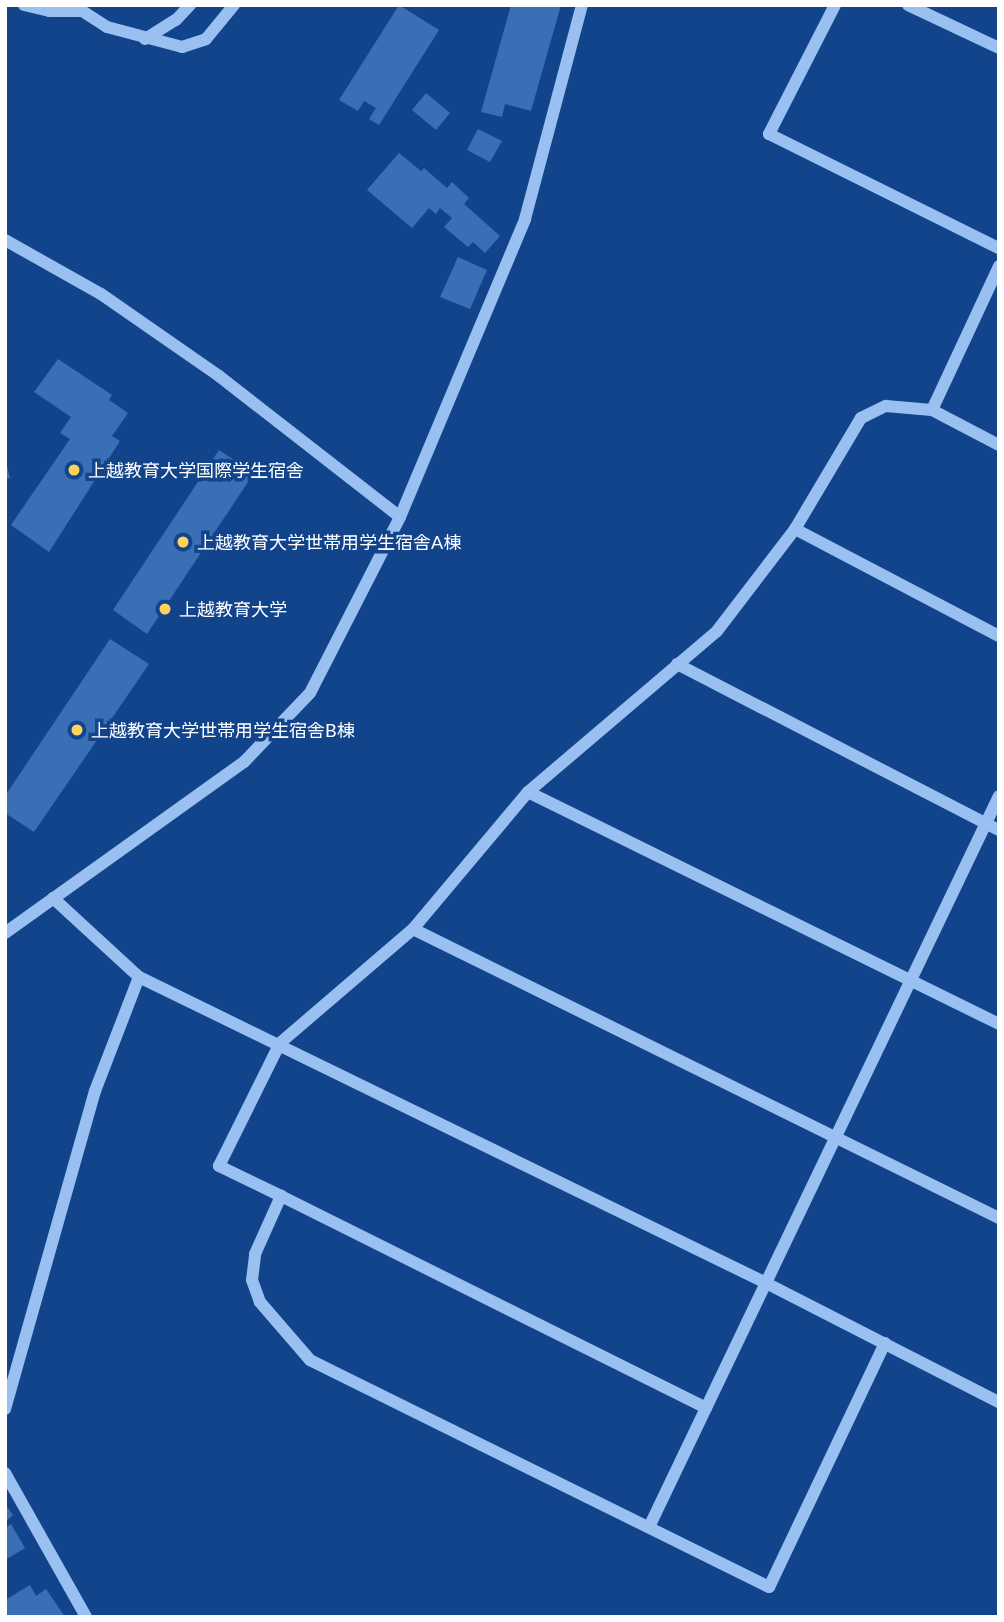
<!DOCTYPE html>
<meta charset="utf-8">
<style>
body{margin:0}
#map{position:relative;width:1004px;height:1622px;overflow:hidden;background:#12448c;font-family:Lato,"Noto Sans JP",sans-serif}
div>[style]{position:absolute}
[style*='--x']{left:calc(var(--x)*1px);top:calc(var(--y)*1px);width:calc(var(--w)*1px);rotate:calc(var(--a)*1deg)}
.building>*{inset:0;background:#3a6fb5}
.minor>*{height:12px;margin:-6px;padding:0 6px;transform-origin:6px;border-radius:6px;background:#9abff1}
.dots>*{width:19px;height:19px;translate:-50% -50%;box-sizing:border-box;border:4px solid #12448c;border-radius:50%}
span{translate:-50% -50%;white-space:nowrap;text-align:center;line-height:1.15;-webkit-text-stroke:7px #12448c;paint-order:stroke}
.poi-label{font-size:18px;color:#fff}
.left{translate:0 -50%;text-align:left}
.frame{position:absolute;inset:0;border:7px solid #fff;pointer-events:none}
</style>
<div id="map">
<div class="building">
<div style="clip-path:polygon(399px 5px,439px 30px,379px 125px,369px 119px,376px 108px,364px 101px,358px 111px,339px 100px)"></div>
<div style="clip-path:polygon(511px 5px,561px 5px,531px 111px,505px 104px,502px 117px,481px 112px)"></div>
<div style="clip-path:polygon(426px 93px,450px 113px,436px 130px,412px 110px)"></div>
<div style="clip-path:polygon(478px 129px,502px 141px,490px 162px,467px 150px)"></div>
<div style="clip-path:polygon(399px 153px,421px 171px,424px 168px,447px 188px,452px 182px,469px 198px,464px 204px,500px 236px,485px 253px,473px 242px,468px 247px,444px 227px,452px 218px,440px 208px,436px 214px,429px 208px,412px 228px,367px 190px)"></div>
<div style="clip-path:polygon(458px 257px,487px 270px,470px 309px,440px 297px)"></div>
<div style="clip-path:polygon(58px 359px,112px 395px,109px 400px,128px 413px,112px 436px,120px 441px,49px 552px,11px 525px,70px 439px,60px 433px,71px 417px,34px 392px)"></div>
<div style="clip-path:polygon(219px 450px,254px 473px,147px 634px,113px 610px)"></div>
<div style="clip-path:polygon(5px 459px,10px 478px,5px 479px)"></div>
<div style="clip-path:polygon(110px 639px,149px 664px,34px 832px,5px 813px,5px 796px)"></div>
<div style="clip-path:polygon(5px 1504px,13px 1515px,5px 1522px)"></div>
<div style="clip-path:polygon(11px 1524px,25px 1548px,5px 1560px,5px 1528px)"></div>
<div style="clip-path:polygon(30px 1585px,36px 1596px,46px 1589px,65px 1617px,5px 1617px,5px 1600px)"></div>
</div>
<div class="minor">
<div style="--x:24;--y:5;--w:26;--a:13"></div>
<div style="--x:49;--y:11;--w:31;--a:0"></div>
<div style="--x:73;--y:5;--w:40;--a:32.9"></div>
<div style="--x:107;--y:27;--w:78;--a:14.9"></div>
<div style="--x:182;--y:47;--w:25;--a:-18"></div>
<div style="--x:206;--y:39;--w:44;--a:-50.5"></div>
<div style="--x:835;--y:5;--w:145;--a:117.1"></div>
<div style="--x:769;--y:134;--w:257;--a:26.4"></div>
<div style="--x:908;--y:5;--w:101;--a:25.3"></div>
<div style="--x:145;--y:39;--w:36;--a:-32"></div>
<div style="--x:176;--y:20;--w:21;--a:-47"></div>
<div style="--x:5;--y:240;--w:110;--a:29.4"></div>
<div style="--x:101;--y:294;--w:144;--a:34.8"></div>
<div style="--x:219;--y:376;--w:229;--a:37.9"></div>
<div style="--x:932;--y:410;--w:159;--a:-65"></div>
<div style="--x:795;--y:529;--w:230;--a:27.7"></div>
<div style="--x:677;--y:664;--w:362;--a:27.3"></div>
<div style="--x:528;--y:792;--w:525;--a:26.22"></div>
<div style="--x:53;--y:898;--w:117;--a:42.6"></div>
<div style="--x:139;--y:977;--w:698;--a:26.01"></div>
<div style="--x:766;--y:1283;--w:262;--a:27.1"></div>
<div style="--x:413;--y:929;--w:653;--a:26.25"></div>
<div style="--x:5;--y:933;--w:294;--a:-35.6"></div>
<div style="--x:244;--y:762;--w:95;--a:-46.3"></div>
<div style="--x:310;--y:693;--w:198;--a:-62.9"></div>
<div style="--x:400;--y:517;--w:323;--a:-67.2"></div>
<div style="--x:525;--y:219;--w:221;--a:-75.1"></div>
<div style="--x:281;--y:1196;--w:475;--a:26.5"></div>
<div style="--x:885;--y:1343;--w:270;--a:115.4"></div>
<div style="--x:769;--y:1587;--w:512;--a:-153.69"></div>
<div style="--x:310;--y:1360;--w:77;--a:-130.8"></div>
<div style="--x:260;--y:1302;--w:23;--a:-110"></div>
<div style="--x:252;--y:1280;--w:26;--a:-83"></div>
<div style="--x:255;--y:1254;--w:64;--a:-65.9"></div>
<div style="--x:281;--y:1196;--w:69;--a:-154.2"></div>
<div style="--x:219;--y:1166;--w:137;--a:-63.6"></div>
<div style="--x:280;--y:1043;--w:175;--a:-40.6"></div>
<div style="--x:413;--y:929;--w:179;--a:-50"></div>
<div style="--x:528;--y:792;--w:248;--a:-40.4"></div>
<div style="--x:717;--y:631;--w:128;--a:-52.6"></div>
<div style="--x:795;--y:529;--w:129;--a:-59.3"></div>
<div style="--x:861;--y:418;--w:28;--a:-26"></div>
<div style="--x:886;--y:406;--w:46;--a:5"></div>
<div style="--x:932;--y:410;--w:76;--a:27.6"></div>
<div style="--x:5;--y:1409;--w:330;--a:-74.2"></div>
<div style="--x:95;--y:1091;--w:122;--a:-68.9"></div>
<div style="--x:5;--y:1473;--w:165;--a:60.6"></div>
<div style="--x:650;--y:1525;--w:808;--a:-64.42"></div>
</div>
<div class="dots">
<div style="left:74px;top:470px;background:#ffd35a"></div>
<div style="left:183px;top:542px;background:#ffd35a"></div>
<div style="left:165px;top:609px;background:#ffd35a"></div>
<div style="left:77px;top:730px;background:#ffd35a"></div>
</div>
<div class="poi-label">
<span class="left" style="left:88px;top:470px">上越教育大学国際学生宿舎</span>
<span class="left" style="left:197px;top:542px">上越教育大学世帯用学生宿舎A棟</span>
<span class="left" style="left:179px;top:609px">上越教育大学</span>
<span class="left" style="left:91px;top:730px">上越教育大学世帯用学生宿舎B棟</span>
</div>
<div class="frame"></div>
</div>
